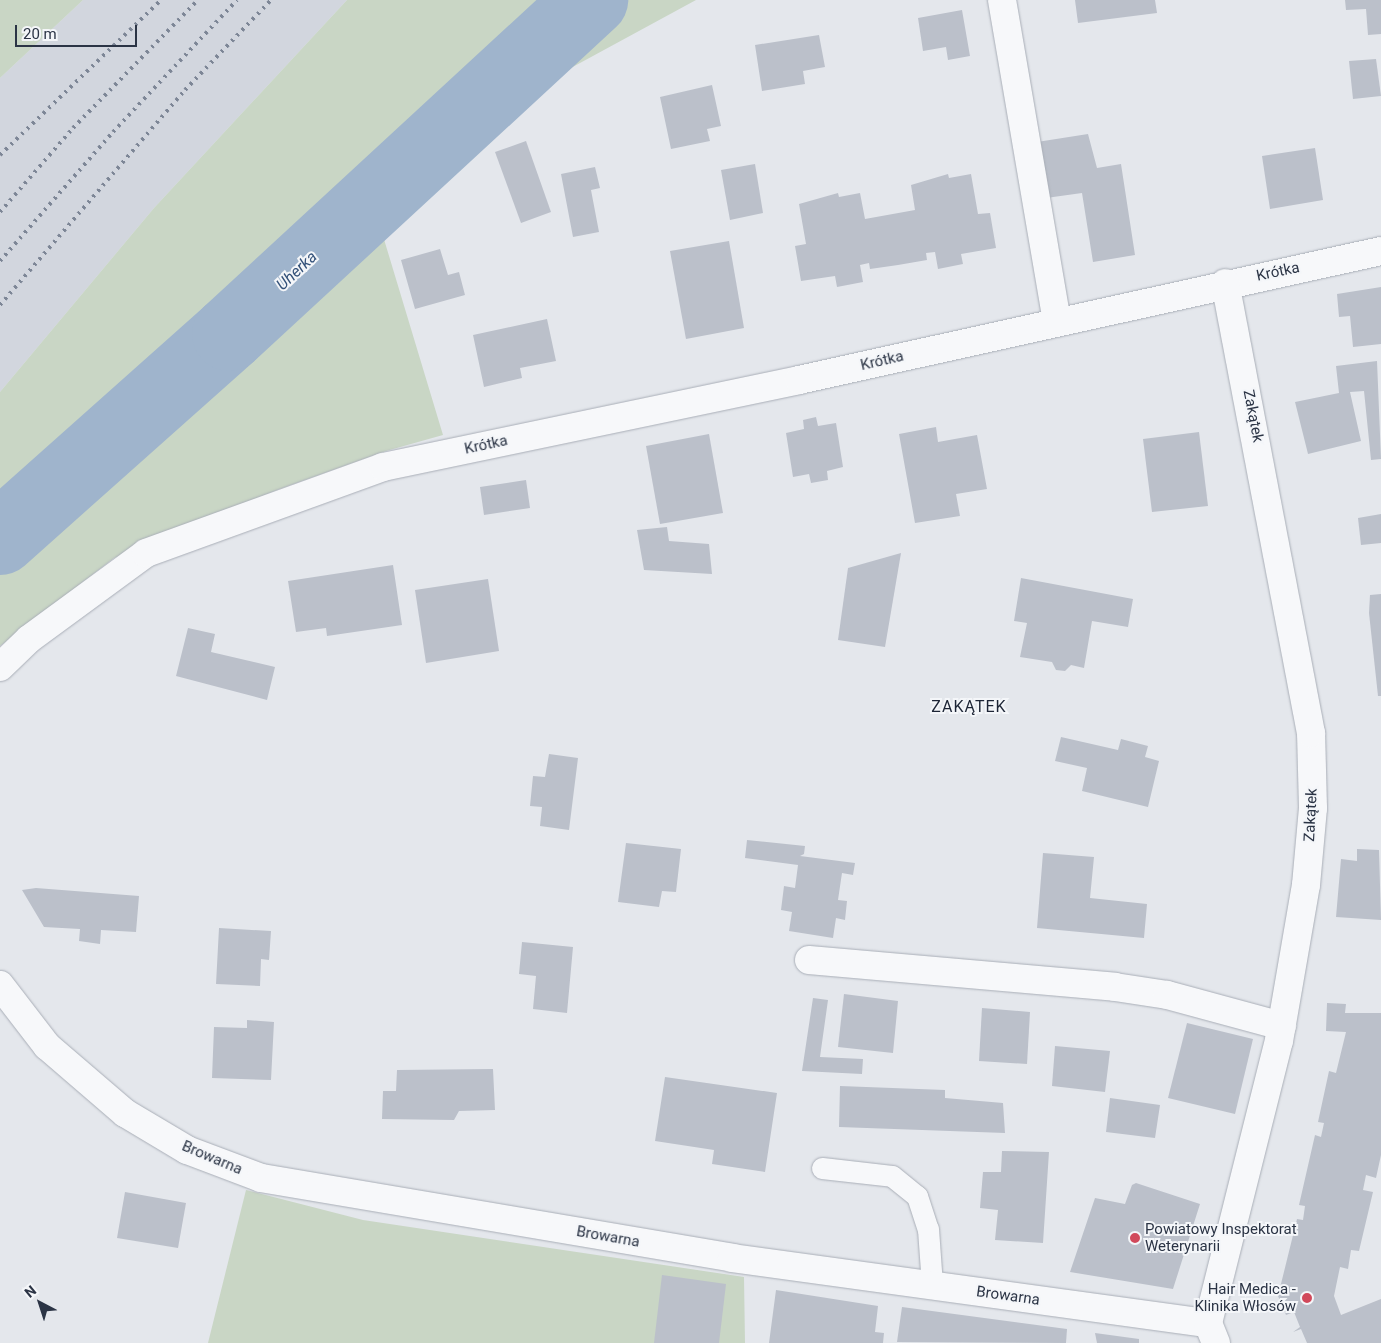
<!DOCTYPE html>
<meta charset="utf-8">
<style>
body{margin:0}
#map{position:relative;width:1381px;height:1343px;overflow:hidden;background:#e4e7ec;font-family:Roboto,sans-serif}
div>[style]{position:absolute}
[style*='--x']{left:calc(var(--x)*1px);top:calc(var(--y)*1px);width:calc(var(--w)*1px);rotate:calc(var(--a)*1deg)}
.built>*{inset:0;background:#d2d6de}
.green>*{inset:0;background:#c9d6c5}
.river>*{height:74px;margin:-37px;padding:0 37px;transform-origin:37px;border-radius:37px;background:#9fb4cc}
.building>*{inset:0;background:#bbc0ca}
.roads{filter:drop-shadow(0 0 1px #a9aeb7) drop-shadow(0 0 1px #a9aeb7)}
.service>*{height:21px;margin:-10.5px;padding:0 10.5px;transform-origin:10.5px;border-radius:10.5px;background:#f7f8fa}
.minor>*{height:28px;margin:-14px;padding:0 14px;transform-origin:14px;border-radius:14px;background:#f7f8fa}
.rail>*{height:4px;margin-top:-2px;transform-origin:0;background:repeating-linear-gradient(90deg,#7d8696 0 2.5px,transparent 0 7.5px)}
.dots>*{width:14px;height:14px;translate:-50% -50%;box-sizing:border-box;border:2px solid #f4f6f9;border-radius:50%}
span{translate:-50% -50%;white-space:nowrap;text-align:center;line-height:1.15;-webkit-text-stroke:4px #f4f6f9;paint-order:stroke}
.street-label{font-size:15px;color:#2b3445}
.poi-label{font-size:15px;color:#2b3445}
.left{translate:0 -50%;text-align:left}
.right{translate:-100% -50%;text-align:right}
.water-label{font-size:16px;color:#34527a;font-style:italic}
.neighbourhood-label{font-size:16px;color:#1d2536;letter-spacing:1px}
.north{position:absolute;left:15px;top:1278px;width:50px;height:50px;-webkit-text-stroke:4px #f4f6f9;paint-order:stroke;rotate:320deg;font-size:14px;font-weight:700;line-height:20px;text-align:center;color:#2b3445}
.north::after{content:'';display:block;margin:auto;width:18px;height:22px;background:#2b3445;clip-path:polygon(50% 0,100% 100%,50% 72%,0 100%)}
.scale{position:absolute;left:15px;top:25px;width:122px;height:22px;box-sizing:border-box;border:2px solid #2b3445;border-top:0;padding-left:6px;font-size:15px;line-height:18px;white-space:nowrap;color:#2b3445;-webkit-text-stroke:4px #f4f6f9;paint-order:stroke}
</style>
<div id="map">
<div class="built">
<div style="clip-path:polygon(83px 0,347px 0,154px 208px,0 392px,0 78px)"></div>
</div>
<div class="green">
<div style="clip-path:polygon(0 0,83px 0,0 78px)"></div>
<div style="clip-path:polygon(347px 0,696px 0,534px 88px,380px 226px,443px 435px,386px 451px,277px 490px,114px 558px,0 646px,0 392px,154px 208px)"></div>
<div style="clip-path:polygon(246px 1190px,363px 1220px,744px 1277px,745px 1343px,208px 1343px)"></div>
</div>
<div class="river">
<div style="--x:0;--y:538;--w:307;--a:-41.7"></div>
<div style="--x:229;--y:334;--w:493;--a:-42.7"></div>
</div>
<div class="building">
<div style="clip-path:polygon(1075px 0,1155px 0,1157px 13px,1078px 23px)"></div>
<div style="clip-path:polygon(1345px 0,1381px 0,1381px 34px,1368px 35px,1366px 9px,1346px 10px)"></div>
<div style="clip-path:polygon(962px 10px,970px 56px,948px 60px,946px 47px,923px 51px,918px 18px)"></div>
<div style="clip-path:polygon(819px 35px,825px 67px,803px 71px,805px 84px,762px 91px,755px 45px)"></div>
<div style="clip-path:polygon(1376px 59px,1381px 96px,1353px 99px,1349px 61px)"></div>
<div style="clip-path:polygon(712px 85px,721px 126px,707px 129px,710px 141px,671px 149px,660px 97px)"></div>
<div style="clip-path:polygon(1088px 134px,1097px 168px,1121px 164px,1135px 255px,1093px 262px,1082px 193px,1046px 198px,1037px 142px)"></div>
<div style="clip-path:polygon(526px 141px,551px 212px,521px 223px,495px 152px)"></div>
<div style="clip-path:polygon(1315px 148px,1323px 200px,1270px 209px,1262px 156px)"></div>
<div style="clip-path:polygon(755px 164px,763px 213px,730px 220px,721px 170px)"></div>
<div style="clip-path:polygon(595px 167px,600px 188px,591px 190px,599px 232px,573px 237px,561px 174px)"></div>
<div style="clip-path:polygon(948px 174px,949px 178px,971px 174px,978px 214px,990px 213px,996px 248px,961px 254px,963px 264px,938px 269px,935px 252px,926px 253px,927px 260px,898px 265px,870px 269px,869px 263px,860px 265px,863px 282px,837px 287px,835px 276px,801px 281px,795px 246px,806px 244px,799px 204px,838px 193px,839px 197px,860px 193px,865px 219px,915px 210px,911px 185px)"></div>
<div style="clip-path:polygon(729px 241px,744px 328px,686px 339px,670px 251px)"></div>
<div style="clip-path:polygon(440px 249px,448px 275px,459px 272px,465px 295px,415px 309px,401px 260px)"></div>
<div style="clip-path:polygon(1381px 287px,1381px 344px,1353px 347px,1350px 316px,1339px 317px,1337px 294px)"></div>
<div style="clip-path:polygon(547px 319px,556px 361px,520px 368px,522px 378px,484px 387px,473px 335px)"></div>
<div style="clip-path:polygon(1377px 361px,1381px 459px,1371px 460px,1364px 391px,1350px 392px,1361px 441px,1308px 454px,1295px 402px,1339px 393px,1336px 366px)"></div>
<div style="clip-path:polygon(816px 417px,818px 426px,836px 423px,843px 467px,827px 471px,828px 480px,811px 483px,809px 474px,793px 477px,786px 433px,804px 429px,803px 420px)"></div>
<div style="clip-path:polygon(936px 427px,938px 442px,977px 435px,987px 489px,956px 494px,960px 516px,915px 523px,899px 434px)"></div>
<div style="clip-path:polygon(1199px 432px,1208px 506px,1152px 512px,1143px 439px)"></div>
<div style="clip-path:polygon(709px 434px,723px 513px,660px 524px,646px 446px)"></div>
<div style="clip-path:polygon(526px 480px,530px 508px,484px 515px,480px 487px)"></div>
<div style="clip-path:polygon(1381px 514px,1381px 543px,1361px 545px,1358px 518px)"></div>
<div style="clip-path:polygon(667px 527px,669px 541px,709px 544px,712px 574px,644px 570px,637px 530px)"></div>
<div style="clip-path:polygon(901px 553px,885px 647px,838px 640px,848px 568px)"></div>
<div style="clip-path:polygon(393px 565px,402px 625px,327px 636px,326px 628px,296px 632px,288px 581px)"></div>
<div style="clip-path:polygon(1021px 578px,1133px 599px,1128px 627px,1092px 621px,1084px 668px,1071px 665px,1065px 671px,1056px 670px,1052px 662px,1020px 657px,1027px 623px,1014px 621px)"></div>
<div style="clip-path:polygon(488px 579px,499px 651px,426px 663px,415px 590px)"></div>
<div style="clip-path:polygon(1381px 594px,1381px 696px,1378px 696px,1369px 613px,1370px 595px)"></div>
<div style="clip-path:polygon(188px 628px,215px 634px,211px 652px,275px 667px,267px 700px,176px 676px)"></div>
<div style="clip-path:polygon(1061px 737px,1118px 750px,1121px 739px,1148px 746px,1145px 757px,1159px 761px,1148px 807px,1082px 791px,1087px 768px,1055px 761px)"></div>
<div style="clip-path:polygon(549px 754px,578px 758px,569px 830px,540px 826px,542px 807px,530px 806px,533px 776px,545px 777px)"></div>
<div style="clip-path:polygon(747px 840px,805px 846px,804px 854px,800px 856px,855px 863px,853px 875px,842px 873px,838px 900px,847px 901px,845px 920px,836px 918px,833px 938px,789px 931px,792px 912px,781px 910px,784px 886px,795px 888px,798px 865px,745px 858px)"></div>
<div style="clip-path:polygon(626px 843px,681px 849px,676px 892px,662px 891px,659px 907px,618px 902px)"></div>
<div style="clip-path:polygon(1357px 849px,1379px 850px,1381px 920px,1336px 917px,1341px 859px,1357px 861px)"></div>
<div style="clip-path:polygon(1043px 853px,1094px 857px,1090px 898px,1147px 904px,1144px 938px,1037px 928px)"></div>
<div style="clip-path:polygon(36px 888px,139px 896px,136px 932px,101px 930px,100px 944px,79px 941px,80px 929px,44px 927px,22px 890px)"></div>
<div style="clip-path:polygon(219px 928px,271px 931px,269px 960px,261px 959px,260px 986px,216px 984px)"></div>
<div style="clip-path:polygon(522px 942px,573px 947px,567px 1013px,533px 1009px,536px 976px,519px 974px)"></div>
<div style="clip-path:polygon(844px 994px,898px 1001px,893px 1053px,838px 1047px)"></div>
<div style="clip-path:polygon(813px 998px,828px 1000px,820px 1057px,863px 1059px,862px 1074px,802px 1071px)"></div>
<div style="clip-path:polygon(1327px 1003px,1346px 1004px,1345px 1013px,1381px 1013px,1381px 1155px,1376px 1178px,1366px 1175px,1363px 1190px,1373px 1192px,1359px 1251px,1351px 1250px,1348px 1269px,1340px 1267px,1334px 1296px,1341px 1315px,1381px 1299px,1381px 1343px,1307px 1343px,1301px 1329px,1293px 1332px,1300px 1327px,1294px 1312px,1286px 1315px,1278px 1296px,1297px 1219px,1303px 1220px,1305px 1206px,1299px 1205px,1315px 1135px,1321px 1137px,1324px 1123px,1318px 1122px,1329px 1071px,1336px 1073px,1346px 1032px,1326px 1031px)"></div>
<div style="clip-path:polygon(982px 1008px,1030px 1012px,1027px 1064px,979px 1061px)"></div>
<div style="clip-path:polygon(247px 1020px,274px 1022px,271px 1080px,212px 1078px,214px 1027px,247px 1028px)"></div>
<div style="clip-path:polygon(1187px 1023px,1253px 1039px,1235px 1114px,1168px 1098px)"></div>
<div style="clip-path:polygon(1055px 1046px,1110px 1051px,1105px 1092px,1052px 1086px)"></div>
<div style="clip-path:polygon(493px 1069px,495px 1110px,459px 1111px,454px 1120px,382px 1119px,383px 1091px,396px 1091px,397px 1070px)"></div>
<div style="clip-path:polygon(665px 1077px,777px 1093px,765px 1172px,712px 1164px,714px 1150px,655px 1141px)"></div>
<div style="clip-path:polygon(840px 1086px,945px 1090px,945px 1098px,1003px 1103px,1005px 1133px,839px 1127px)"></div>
<div style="clip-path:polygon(1110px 1098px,1160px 1105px,1155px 1138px,1106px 1132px)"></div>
<div style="clip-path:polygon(1002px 1151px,1049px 1152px,1043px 1243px,995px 1240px,998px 1210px,980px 1208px,983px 1172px,1001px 1172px)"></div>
<div style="clip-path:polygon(1136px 1183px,1200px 1204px,1173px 1289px,1070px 1272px,1095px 1198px,1125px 1204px,1132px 1185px)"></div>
<div style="clip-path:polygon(125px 1192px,186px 1203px,178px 1248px,117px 1238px)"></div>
<div style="clip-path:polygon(662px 1275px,726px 1284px,719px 1343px,654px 1343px)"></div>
<div style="clip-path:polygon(776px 1290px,878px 1306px,875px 1332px,884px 1333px,883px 1343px,769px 1343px)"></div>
<div style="clip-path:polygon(902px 1307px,1067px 1329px,1066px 1343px,897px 1342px)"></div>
<div style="clip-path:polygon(1095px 1333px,1139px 1339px,1139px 1343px,1097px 1343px)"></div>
</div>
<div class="roads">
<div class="service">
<div style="--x:822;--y:1168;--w:70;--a:6.5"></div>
<div style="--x:892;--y:1176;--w:32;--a:39"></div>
<div style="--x:917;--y:1196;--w:35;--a:72"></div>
<div style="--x:928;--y:1229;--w:56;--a:85.9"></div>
</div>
<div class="minor">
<div style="--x:1002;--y:0;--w:327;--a:80.3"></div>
<div style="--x:0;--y:667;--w:40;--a:-44"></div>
<div style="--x:29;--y:639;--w:145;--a:-36.3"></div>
<div style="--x:146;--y:553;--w:252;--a:-19.9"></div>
<div style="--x:383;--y:467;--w:425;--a:-11.8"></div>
<div style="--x:799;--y:380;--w:596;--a:-12.5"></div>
<div style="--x:809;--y:960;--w:307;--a:5"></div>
<div style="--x:1115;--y:987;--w:53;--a:8.7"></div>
<div style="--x:1167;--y:995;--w:119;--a:15.1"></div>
<div style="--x:0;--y:985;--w:77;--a:52.4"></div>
<div style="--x:47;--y:1046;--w:103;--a:40.7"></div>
<div style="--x:125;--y:1113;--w:72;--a:30.8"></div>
<div style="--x:187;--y:1150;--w:79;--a:20.7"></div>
<div style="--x:261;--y:1178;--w:478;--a:9.6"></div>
<div style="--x:732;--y:1258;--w:480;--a:7.8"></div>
<div style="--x:1216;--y:1343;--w:22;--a:-112"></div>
<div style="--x:1208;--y:1323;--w:291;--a:-75.9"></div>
<div style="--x:1279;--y:1041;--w:158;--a:-80.2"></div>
<div style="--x:1306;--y:885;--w:77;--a:-84.8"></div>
<div style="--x:1313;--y:808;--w:75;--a:-91.5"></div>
<div style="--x:1311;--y:733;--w:458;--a:-100.8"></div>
</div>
</div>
<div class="rail">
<div style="--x:0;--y:155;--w:223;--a:-43.9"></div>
<div style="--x:0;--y:212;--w:111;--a:-49"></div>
<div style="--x:73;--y:128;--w:179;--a:-45.7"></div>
<div style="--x:0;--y:261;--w:171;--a:-48.8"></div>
<div style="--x:113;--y:132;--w:181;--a:-46.8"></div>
<div style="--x:0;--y:305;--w:284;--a:-49.3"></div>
<div style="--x:185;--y:90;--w:124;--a:-46.3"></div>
</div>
<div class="dots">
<div style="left:1135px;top:1238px;background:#d1495b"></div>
<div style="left:1307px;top:1298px;background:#d1495b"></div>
</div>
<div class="street-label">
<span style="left:1278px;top:272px;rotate:-12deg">Krótka</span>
<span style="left:882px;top:361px;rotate:-13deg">Krótka</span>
<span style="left:1253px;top:416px;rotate:79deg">Zakątek</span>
<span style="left:486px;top:445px;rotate:-12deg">Krótka</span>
<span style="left:1311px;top:815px;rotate:-87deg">Zakątek</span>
<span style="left:212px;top:1158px;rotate:23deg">Browarna</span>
<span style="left:608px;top:1237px;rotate:10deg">Browarna</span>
<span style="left:1008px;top:1296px;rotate:8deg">Browarna</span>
</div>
<div class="poi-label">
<span class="left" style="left:1145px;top:1238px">Powiatowy Inspektorat<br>Weterynarii</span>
<span class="right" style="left:1296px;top:1298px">Hair Medica -<br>Klinika Włosów</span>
</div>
<div class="water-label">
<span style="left:297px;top:271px;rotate:-43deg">Uherka</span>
</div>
<div class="neighbourhood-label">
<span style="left:969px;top:707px">ZAKĄTEK</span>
</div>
<div class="north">N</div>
<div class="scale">20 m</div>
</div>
